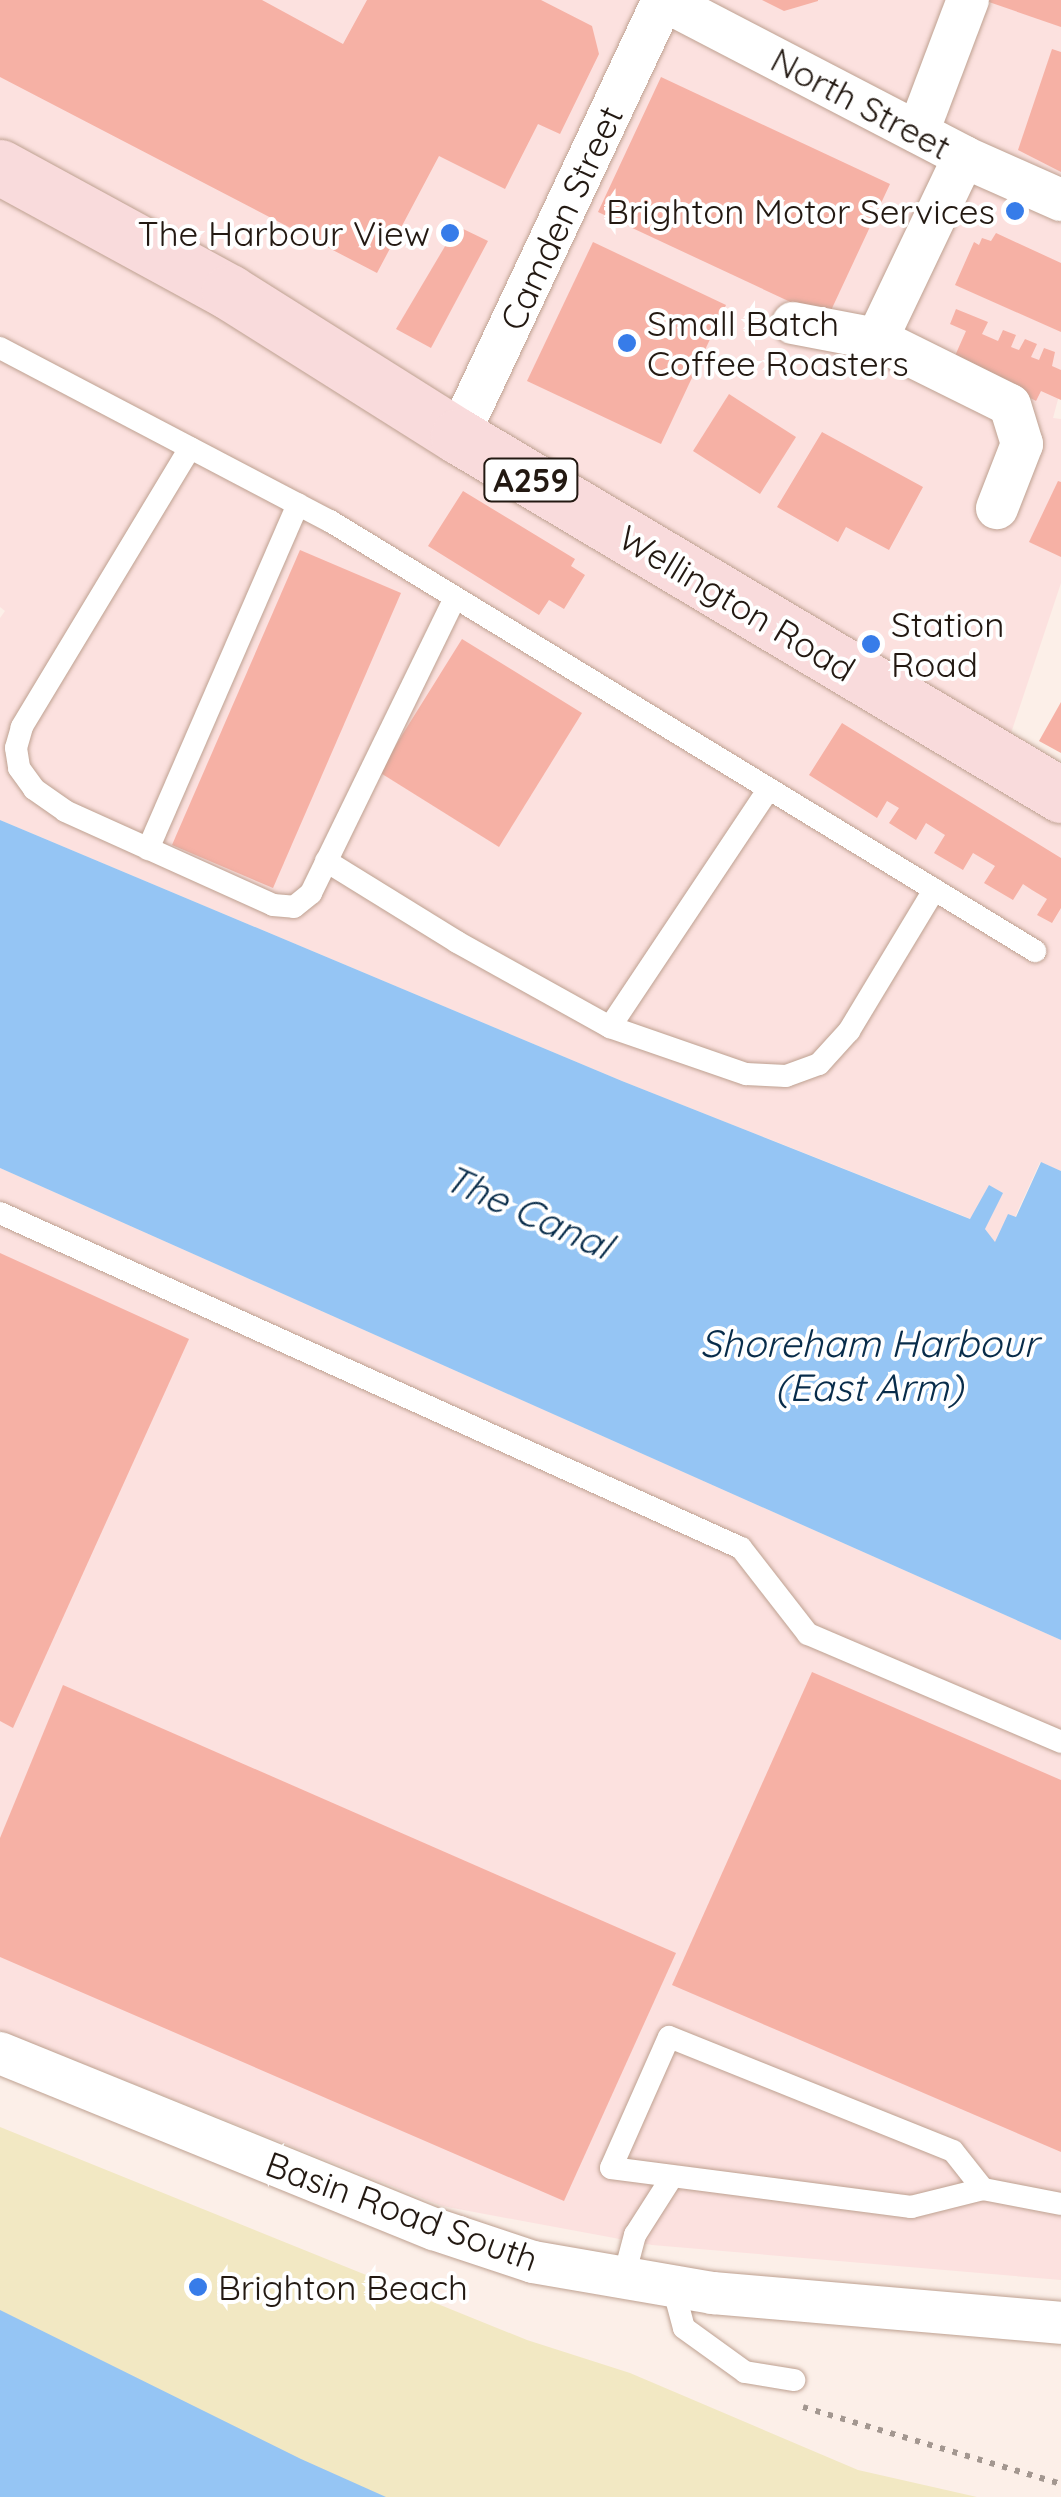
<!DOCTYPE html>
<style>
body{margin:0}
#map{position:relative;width:1061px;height:2497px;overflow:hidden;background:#fcefe8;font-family:Quicksand,sans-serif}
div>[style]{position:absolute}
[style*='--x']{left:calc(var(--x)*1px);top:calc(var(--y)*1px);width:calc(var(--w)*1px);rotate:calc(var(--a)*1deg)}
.industrial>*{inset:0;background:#fce1df}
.sand>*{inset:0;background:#f2e8c3}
.water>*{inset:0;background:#95c5f4}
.building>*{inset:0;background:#f6b1a5}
.path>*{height:6px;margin-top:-3px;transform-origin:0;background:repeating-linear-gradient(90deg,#a39790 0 5px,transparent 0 13px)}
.roads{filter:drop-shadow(0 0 2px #bea191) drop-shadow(0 0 2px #bea191)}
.lane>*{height:22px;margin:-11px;padding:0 11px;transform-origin:11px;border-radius:11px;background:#fff}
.street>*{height:42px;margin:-21px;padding:0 21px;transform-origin:21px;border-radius:21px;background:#fff}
.primary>*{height:55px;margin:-27.5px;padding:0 27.5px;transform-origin:27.5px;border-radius:27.5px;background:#f9dbdc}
.dots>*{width:28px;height:28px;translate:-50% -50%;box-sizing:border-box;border:5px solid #fff;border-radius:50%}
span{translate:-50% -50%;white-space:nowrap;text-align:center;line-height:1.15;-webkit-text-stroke:8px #fff;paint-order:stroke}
.shield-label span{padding:2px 8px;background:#fff;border:2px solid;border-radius:8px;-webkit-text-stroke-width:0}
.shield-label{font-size:32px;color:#231912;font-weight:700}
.street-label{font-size:35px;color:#231912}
.poi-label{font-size:35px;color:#231912}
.right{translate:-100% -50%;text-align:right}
.left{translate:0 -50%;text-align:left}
.water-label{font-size:38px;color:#082c4a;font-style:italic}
</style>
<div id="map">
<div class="industrial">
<div style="clip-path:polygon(0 0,1061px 0,1061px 388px,1053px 418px,1061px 419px,1061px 583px,1011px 733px,1061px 812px,1061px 1171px,1040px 1162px,1015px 1217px,995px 1243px,985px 1229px,990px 1185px,971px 1219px,622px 1081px,0 820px,0 618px,5px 611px,0 607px)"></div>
<div style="clip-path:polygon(0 1168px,1061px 1640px,1061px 2280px,652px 2245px,442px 2206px,0 2031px)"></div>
</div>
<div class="sand">
<div style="clip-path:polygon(0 2127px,527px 2340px,630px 2373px,858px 2470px,977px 2497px,0 2497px)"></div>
</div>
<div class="water">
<div style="clip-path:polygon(0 820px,622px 1081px,970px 1219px,989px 1185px,1003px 1193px,985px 1229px,995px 1242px,1008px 1214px,1016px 1217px,1041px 1162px,1061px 1171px,1061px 1640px,0 1168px)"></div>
<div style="clip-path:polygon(0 2310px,301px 2459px,386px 2497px,0 2497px)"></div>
</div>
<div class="building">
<div style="clip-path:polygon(0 0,262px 0,343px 44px,367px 0,541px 0,592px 26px,599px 54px,560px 134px,538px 124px,505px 189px,439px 156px,377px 273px,0 77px)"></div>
<div style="clip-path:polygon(762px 0,818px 0,818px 1px,784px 11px)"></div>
<div style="clip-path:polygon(1061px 0,1061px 27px,986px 1px,986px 0)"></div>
<div style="clip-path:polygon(1052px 49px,1061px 52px,1061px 172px,1018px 150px)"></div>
<div style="clip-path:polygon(661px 77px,890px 184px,827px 319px,598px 212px)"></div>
<div style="clip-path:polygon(457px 226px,488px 241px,431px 348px,396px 329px)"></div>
<div style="clip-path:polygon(996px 233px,1061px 263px,1061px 332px,955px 285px,974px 242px,979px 245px,982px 238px,991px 241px)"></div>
<div style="clip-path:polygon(593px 242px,726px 305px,661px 444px,527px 381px)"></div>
<div style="clip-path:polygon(956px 309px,988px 322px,982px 334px,998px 341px,1003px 330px,1016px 335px,1011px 347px,1019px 350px,1025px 339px,1037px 344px,1031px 357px,1039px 360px,1044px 348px,1055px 352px,1052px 366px,1061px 370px,1061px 400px,1041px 391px,1036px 401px,954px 358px,966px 331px,950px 324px)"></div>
<div style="clip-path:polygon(729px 394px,796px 437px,760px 494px,693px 451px)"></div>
<div style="clip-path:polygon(822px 432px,923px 487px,889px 550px,846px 527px,838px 542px,777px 507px)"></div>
<div style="clip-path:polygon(1058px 481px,1061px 482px,1061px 557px,1029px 542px)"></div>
<div style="clip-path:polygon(463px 491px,575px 559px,571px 566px,585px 575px,564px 609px,549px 600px,539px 615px,428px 546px)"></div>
<div style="clip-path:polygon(300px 550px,401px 593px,273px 888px,172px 845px)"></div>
<div style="clip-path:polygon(462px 639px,582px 713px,499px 847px,379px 772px)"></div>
<div style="clip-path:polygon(1061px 702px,1061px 753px,1039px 741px)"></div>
<div style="clip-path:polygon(842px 723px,1061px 858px,1061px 908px,1052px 923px,1037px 915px,1047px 899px,1032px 890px,1023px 884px,1013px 900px,984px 883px,995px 866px,973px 853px,963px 870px,934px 853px,945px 835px,926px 823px,916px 840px,889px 823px,899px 808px,887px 801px,877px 818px,809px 775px)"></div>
<div style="clip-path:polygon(0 1253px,189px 1339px,13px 1728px,0 1721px)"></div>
<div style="clip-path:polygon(812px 1672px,1061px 1780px,1061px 2152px,672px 1985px)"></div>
<div style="clip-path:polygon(63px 1685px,676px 1953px,564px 2201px,0 1957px,0 1838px)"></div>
</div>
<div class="path">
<div style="--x:803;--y:2407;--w:269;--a:16.6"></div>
</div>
<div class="roads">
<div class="lane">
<div style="--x:0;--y:348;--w:373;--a:27.7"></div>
<div style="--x:330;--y:521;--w:826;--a:31.38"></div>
<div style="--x:190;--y:448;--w:326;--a:121.1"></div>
<div style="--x:22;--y:727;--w:22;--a:106"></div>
<div style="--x:16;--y:748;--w:20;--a:81"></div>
<div style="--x:19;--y:768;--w:26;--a:54"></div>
<div style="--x:34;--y:789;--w:38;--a:35"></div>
<div style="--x:65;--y:811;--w:228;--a:24.3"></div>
<div style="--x:273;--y:905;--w:21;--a:5"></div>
<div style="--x:294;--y:907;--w:22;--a:-39"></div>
<div style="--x:311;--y:893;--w:328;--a:-64"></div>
<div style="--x:148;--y:849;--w:376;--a:-66.5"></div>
<div style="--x:326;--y:861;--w:154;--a:31.7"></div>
<div style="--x:457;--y:942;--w:175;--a:29.1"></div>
<div style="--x:610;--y:1027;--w:144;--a:19.1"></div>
<div style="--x:746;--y:1074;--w:40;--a:2.9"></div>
<div style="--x:786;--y:1076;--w:35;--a:-20"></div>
<div style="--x:819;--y:1064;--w:45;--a:-47.7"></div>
<div style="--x:849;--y:1031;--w:165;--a:-58.9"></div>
<div style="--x:610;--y:1027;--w:286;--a:-56.3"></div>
<div style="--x:0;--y:1213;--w:813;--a:24.33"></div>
<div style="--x:741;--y:1548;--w:109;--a:52.1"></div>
<div style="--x:808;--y:1634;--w:275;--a:23.1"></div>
<div style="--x:983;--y:2189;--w:48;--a:-128.3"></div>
<div style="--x:953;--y:2151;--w:306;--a:-158.1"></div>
<div style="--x:669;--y:2037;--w:143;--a:113.9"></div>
<div style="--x:611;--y:2168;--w:303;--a:7.4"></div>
<div style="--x:911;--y:2207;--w:74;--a:-14"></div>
<div style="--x:983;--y:2189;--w:79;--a:10.9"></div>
<div style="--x:623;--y:2280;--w:47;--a:-75.1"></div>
<div style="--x:635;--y:2235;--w:69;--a:-57.5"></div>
<div style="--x:673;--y:2287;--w:42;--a:75"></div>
<div style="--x:684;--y:2328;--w:75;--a:35.8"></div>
<div style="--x:745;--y:2372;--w:50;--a:9.3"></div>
</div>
<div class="street">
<div style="--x:663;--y:0;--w:339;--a:27.5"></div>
<div style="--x:964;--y:157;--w:106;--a:23.9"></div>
<div style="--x:918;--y:132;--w:141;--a:-69.3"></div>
<div style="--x:793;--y:323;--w:86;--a:10.8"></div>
<div style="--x:877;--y:339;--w:202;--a:-64.5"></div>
<div style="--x:877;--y:339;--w:148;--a:26.4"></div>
<div style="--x:1010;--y:405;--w:41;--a:72.9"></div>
<div style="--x:1022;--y:444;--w:69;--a:111.3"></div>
<div style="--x:458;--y:436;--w:482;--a:-64.8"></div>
<div style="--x:0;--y:2053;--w:468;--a:22.1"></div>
<div style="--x:434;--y:2229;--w:104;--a:18.4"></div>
<div style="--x:533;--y:2262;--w:183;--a:9.8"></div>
<div style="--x:713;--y:2293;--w:349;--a:4.9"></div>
</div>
<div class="primary">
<div style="--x:0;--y:167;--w:261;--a:28.6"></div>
<div style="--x:229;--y:292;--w:271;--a:32.2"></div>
<div style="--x:458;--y:436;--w:702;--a:30.77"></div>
</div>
</div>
<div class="dots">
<div style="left:1015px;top:211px;background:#377ce9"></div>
<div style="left:450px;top:233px;background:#377ce9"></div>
<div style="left:627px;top:343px;background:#377ce9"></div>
<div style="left:871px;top:644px;background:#377ce9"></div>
<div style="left:198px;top:2287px;background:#377ce9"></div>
</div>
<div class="shield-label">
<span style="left:531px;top:480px">A259</span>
</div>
<div class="street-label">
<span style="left:861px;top:103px;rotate:28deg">North Street</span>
<span style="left:561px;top:218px;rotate:-65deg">Camden Street</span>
<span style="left:737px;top:603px;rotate:31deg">Wellington Road</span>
<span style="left:402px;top:2211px;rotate:20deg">Basin Road South</span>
</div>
<div class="poi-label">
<span class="right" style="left:995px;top:211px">Brighton Motor Services</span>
<span class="right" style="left:430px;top:233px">The Harbour View</span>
<span class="left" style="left:647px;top:343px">Small Batch<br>Coffee Roasters</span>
<span class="left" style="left:891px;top:644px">Station<br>Road</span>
<span class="left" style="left:218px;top:2287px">Brighton Beach</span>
</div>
<div class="water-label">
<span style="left:528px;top:1212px;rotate:24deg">The Canal</span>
<span style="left:869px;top:1366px">Shoreham Harbour<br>(East Arm)</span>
</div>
</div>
